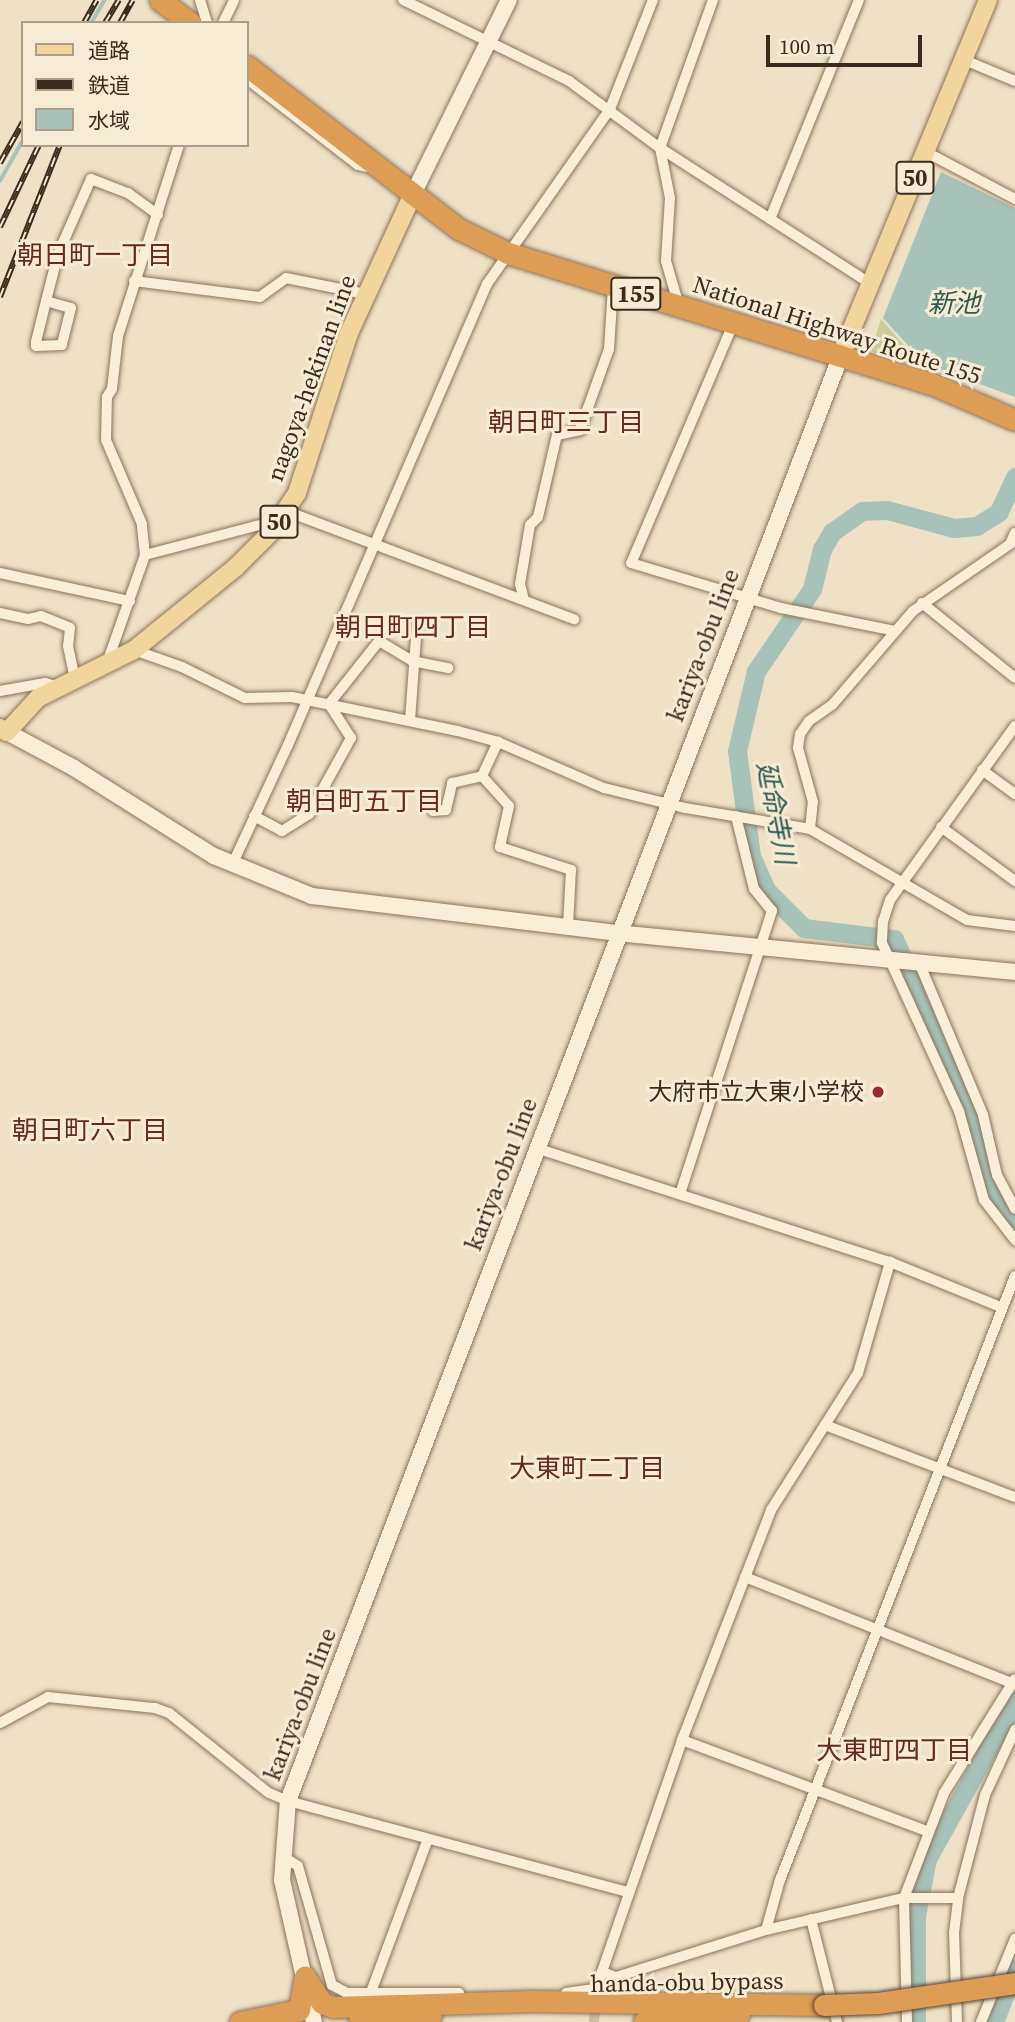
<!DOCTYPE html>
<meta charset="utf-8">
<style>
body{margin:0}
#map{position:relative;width:1015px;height:2022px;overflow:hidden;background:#efe1c5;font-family:"Source Serif 4","Noto Sans JP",serif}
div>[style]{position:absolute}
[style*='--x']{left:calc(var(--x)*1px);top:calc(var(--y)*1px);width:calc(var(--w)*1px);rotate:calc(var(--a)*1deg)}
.green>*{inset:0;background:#c9cd98}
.water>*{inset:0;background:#a6c2b9}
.stream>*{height:3.5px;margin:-1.75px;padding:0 1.75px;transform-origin:1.75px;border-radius:1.75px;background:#a6c2b9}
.river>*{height:19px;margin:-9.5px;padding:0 9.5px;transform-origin:9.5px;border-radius:9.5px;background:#a6c2b9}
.street-tunnel>*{height:10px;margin-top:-5px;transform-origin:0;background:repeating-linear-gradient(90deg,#cbbda4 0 10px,transparent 0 15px)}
.roads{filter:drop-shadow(0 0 2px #8a725b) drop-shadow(0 0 2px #8a725b)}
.street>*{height:10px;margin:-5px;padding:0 5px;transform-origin:5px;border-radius:5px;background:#f9eed8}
.secondary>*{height:16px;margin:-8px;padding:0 8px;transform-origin:8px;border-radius:8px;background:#f9eed8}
.primary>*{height:18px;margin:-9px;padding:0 9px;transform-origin:9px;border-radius:9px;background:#f2d49d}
.highway>*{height:21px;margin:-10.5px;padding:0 10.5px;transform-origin:10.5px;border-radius:10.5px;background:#de9d55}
.rail>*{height:6px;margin-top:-3px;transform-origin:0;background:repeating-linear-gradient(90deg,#f6ebd4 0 10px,#3a2b1f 0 20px);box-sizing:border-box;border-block:2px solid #3a2b1f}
.bridges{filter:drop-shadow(0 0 2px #57402f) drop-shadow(0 0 2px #57402f)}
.highway-bridge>*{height:21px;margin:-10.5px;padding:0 10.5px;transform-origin:10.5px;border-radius:10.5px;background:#de9d55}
.dots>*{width:19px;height:19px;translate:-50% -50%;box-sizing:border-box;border:4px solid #f6ebd4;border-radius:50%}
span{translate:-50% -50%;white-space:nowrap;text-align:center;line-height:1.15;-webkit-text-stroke:6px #f6ebd4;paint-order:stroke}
.shield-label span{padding:2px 5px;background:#f6ebd4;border:2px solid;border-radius:5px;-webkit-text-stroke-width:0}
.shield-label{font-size:23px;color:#3a2b1f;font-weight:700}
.street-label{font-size:24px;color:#3a2b1f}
.poi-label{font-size:24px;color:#3a2b1f}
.right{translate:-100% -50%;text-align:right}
.neighbourhood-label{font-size:26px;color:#662a1e}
.water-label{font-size:26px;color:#2e5955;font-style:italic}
.legend{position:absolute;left:21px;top:21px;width:228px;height:126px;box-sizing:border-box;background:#f6ebd4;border:2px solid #ab9e8c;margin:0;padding:9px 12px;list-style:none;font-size:21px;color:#3a2b1f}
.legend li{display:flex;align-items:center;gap:14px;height:35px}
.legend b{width:35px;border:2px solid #ab9e8c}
.scale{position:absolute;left:766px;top:35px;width:156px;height:32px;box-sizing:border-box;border:4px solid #3a2b1f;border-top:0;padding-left:9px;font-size:21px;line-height:24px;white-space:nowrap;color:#3a2b1f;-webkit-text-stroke:5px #f6ebd4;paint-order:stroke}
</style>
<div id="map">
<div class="green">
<div style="clip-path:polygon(881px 319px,918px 361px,930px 368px,930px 372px,871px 351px)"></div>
</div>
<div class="water">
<div style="clip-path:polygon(941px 172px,1015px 208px,1015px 397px,925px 364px,883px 318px)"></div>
</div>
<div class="stream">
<div style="--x:91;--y:23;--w:27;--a:-59"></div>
<div style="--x:0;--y:181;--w:47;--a:-60.7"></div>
</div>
<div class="river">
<div style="--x:1015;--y:477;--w:38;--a:115"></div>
<div style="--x:999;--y:512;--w:26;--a:148"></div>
<div style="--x:977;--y:526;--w:23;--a:175"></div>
<div style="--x:954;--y:528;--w:69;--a:-165"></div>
<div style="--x:887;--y:510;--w:25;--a:178"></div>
<div style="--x:862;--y:511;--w:37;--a:145"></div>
<div style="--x:832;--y:532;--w:20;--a:120"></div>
<div style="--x:822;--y:549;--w:41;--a:104"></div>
<div style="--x:812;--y:589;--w:99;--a:124.3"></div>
<div style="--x:756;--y:671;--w:82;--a:103.4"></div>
<div style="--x:737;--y:751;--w:106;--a:82.4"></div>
<div style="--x:751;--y:856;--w:37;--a:66"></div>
<div style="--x:766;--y:890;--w:54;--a:45"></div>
<div style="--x:804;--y:928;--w:91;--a:7"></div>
<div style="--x:894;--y:939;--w:176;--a:65.5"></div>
<div style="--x:967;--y:1099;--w:72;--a:76.3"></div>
<div style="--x:984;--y:1169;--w:45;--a:65.1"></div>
<div style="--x:1003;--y:1210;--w:18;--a:47"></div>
<div style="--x:916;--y:2022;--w:106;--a:-90"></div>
<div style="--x:916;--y:1916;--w:58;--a:-79.1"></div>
<div style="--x:927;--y:1859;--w:181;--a:-60.9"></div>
<div style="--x:994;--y:2022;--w:58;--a:-68.7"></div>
</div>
<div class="street-tunnel">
<div style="--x:594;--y:2022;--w:22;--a:-85"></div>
</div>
<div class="roads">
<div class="street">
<div style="--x:200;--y:0;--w:24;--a:73"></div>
<div style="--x:403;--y:0;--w:185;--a:26"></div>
<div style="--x:569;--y:81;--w:113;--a:36.4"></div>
<div style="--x:660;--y:148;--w:251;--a:32.8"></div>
<div style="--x:223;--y:23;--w:25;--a:-64"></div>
<div style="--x:962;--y:59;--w:57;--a:22.5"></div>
<div style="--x:247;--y:79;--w:140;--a:37.8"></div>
<div style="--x:358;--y:165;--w:14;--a:12"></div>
<div style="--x:926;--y:152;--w:101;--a:27.8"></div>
<div style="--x:770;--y:219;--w:236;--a:-67.9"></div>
<div style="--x:134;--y:281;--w:127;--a:7.2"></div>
<div style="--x:260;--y:297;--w:32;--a:-36"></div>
<div style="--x:286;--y:278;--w:81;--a:11.4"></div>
<div style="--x:46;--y:301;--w:26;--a:16"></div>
<div style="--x:71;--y:308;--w:38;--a:104"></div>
<div style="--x:62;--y:345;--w:26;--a:178"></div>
<div style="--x:36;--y:346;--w:4;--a:-90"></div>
<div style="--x:36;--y:342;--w:42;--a:-76.3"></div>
<div style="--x:46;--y:301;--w:49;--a:-75.7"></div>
<div style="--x:58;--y:254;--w:82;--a:-66.3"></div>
<div style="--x:91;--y:179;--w:40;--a:21"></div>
<div style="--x:128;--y:193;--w:37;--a:36"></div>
<div style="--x:679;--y:306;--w:47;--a:-106.1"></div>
<div style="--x:666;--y:261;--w:63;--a:-86.4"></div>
<div style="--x:670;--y:198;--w:51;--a:-101.3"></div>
<div style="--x:660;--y:148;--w:157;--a:-70.3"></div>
<div style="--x:734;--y:322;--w:262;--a:113.1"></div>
<div style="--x:631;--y:563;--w:157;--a:16.7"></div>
<div style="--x:781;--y:608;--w:116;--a:11.4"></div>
<div style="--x:286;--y:511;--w:308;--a:20.6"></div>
<div style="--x:145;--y:555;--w:138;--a:-14.7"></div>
<div style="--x:0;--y:573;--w:133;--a:12.2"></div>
<div style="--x:524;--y:600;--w:16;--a:-104"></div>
<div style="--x:520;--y:584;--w:60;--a:-80.4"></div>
<div style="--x:530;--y:525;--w:11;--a:-45"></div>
<div style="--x:538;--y:517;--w:84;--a:-77"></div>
<div style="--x:557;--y:435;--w:24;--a:-12"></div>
<div style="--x:580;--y:430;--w:86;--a:-70.3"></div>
<div style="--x:609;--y:349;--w:62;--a:-86.3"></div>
<div style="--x:922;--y:603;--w:119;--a:38.9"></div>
<div style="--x:0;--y:613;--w:29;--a:12"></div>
<div style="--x:28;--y:619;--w:13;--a:-13"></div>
<div style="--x:41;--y:616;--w:31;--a:22"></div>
<div style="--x:70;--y:628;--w:18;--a:96"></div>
<div style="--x:68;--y:646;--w:35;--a:78"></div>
<div style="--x:134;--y:650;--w:51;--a:19.5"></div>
<div style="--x:182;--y:667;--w:70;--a:26.2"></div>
<div style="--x:245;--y:698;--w:47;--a:-1.2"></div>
<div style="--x:292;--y:697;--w:169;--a:11.6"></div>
<div style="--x:458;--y:731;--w:41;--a:15.4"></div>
<div style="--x:498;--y:742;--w:116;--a:23.5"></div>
<div style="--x:604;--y:788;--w:83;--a:13.9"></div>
<div style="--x:685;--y:808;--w:127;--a:9.5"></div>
<div style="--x:810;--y:829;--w:181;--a:30.1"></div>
<div style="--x:967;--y:920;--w:48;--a:7.1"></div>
<div style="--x:107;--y:663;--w:114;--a:-70.6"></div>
<div style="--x:145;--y:555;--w:31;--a:-96"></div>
<div style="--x:142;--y:524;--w:91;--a:-113.2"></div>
<div style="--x:106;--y:440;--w:43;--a:-88.7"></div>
<div style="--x:107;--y:397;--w:9;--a:-58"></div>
<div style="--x:112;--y:389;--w:53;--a:-83.5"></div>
<div style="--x:118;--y:336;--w:201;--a:-72.3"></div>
<div style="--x:0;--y:691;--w:46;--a:-10.1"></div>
<div style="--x:45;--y:683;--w:15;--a:16"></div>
<div style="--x:410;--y:721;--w:97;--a:-85.9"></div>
<div style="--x:1015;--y:726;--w:214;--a:125.7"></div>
<div style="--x:890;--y:900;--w:22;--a:108"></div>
<div style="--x:883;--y:921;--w:22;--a:93"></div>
<div style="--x:882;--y:943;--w:185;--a:65.4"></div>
<div style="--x:959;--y:1111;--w:92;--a:74.3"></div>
<div style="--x:984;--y:1200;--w:51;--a:52.2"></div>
<div style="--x:982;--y:770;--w:41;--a:36"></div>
<div style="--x:482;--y:776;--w:40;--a:48"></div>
<div style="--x:509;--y:806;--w:42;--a:102.4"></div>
<div style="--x:500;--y:847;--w:75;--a:17.9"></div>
<div style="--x:571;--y:870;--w:55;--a:93.1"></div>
<div style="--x:433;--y:811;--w:13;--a:-4"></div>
<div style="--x:446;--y:810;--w:28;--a:-77"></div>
<div style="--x:452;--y:783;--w:31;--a:-13"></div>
<div style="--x:482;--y:776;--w:38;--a:-65"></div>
<div style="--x:254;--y:816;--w:32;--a:28"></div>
<div style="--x:282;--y:831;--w:32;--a:-32"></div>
<div style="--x:309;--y:814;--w:87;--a:-61.1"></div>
<div style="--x:351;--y:738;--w:40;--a:-122.9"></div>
<div style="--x:329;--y:704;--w:80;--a:-51.6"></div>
<div style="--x:379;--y:641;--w:39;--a:31"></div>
<div style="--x:412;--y:661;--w:37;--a:11"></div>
<div style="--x:941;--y:827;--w:92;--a:36.1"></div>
<div style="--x:810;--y:829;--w:27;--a:-84"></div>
<div style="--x:813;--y:802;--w:56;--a:-105.5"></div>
<div style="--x:798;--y:748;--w:14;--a:-82"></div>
<div style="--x:800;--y:734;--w:16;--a:-55"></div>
<div style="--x:809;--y:721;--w:29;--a:-35"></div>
<div style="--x:833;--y:704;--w:123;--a:-49.3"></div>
<div style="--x:913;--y:611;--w:118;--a:-34.6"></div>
<div style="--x:1010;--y:544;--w:12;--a:-66"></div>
<div style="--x:232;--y:865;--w:132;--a:-65"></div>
<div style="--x:288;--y:745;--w:502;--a:-66.65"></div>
<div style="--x:487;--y:284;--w:214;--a:-54.9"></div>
<div style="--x:610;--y:109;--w:117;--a:-68.5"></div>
<div style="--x:918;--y:960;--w:168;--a:67.2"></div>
<div style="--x:983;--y:1115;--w:62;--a:76.9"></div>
<div style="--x:997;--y:1175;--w:38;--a:62"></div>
<div style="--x:536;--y:1148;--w:372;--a:17.9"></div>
<div style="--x:890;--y:1262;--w:120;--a:22.1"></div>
<div style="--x:680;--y:1194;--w:298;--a:-72"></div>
<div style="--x:772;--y:911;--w:28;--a:-129"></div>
<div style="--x:754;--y:889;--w:75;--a:-103.9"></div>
<div style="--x:825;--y:1425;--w:203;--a:20.8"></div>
<div style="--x:745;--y:1577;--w:287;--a:21.7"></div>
<div style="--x:0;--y:1723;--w:55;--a:-28.4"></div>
<div style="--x:48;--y:1697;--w:108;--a:5.9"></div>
<div style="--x:155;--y:1708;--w:15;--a:20"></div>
<div style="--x:169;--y:1713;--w:128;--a:38.7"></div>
<div style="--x:269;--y:1793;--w:21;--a:23"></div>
<div style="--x:288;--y:1801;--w:352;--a:15"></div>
<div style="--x:682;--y:1740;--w:261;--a:20.4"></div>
<div style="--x:282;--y:1856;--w:19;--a:32"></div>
<div style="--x:298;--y:1866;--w:124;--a:74.1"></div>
<div style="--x:332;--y:1985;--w:17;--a:28"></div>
<div style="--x:347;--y:1993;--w:112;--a:0"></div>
<div style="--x:958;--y:1898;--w:54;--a:180"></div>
<div style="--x:904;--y:1898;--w:112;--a:-69.1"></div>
<div style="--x:944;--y:1793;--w:134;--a:-58.1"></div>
<div style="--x:811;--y:1919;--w:106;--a:75.8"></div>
<div style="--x:766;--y:1930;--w:52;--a:-74.4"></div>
<div style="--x:780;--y:1880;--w:648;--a:-68.74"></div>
<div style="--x:602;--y:1972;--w:15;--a:20"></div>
<div style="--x:616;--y:1977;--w:157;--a:-17.4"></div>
<div style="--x:766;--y:1930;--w:142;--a:-13.1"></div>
<div style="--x:904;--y:1898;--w:124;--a:88.6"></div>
<div style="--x:596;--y:1989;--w:263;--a:-70.9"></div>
<div style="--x:682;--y:1740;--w:247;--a:-68.8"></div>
<div style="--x:771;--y:1510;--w:162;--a:-57.6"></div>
<div style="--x:858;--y:1373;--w:116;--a:-73.9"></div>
<div style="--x:371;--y:1992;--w:163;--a:-69.6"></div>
<div style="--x:566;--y:1993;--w:30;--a:-8"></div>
<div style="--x:596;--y:1989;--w:5;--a:90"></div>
<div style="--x:957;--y:2022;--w:89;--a:-91.9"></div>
<div style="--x:954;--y:1933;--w:35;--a:-83"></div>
<div style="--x:958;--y:1898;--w:106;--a:-75.3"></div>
<div style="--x:985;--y:1795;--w:72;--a:-65.2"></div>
<div style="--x:981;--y:2022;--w:90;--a:-67.7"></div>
</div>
<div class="secondary">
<div style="--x:413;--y:194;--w:216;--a:-63.7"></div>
<div style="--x:7;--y:732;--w:76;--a:28.2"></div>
<div style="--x:74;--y:768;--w:165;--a:32.2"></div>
<div style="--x:214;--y:856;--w:106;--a:22.2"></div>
<div style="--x:312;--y:896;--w:307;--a:6.9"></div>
<div style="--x:617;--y:933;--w:400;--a:5.6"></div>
<div style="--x:314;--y:2022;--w:146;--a:-102.7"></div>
<div style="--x:282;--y:1880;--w:79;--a:-85.7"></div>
<div style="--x:288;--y:1801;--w:1548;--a:-69.07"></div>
</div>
<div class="primary">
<div style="--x:841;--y:355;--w:384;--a:-67.5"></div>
<div style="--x:0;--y:728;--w:8;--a:30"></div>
<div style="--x:7;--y:732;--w:46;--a:-47.6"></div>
<div style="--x:38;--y:698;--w:107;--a:-26.6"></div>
<div style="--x:134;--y:650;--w:132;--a:-39.1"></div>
<div style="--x:236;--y:567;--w:49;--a:-45"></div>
<div style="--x:271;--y:532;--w:47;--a:-56.3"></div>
<div style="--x:297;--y:493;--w:168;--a:-72"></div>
<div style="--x:349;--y:333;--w:153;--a:-65.3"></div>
</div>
<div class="highway">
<div style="--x:160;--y:0;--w:38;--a:37"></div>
<div style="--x:247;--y:66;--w:267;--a:37.6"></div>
<div style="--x:459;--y:229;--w:55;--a:26.1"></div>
<div style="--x:508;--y:253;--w:444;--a:17.2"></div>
<div style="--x:932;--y:384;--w:90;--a:23.4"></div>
<div style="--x:305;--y:1977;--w:31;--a:57"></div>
<div style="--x:322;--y:2003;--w:12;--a:20"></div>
<div style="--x:333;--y:2007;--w:199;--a:-1.7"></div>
<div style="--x:532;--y:2001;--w:292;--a:0.8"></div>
<div style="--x:240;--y:2022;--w:60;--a:-11.5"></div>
<div style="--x:299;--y:2010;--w:34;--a:-80"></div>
<div style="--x:359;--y:2022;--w:72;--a:-4.8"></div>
<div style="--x:644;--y:2022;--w:95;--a:-4.8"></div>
</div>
</div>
<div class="rail">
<div style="--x:84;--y:23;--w:26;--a:-61"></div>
<div style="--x:105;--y:23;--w:27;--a:-59"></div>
<div style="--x:120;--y:23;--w:26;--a:-61"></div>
<div style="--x:0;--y:163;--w:47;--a:-60.7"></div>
<div style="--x:0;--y:227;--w:91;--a:-64.6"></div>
<div style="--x:0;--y:297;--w:163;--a:-68.5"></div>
</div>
<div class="bridges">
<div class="highway-bridge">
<div style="--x:824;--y:2005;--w:54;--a:-2.1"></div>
<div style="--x:878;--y:2003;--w:138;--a:-8.3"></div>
</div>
</div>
<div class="dots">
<div style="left:878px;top:1092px;background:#992a2f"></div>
</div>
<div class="shield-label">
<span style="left:915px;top:178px">50</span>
<span style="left:636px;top:294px">155</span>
<span style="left:279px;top:522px">50</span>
</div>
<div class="street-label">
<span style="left:837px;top:330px;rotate:18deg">National Highway Route 155</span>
<span style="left:311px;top:378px;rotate:-70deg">nagoya-hekinan line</span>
<span style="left:703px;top:645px;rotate:-69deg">kariya-obu line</span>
<span style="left:501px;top:1174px;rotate:-69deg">kariya-obu line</span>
<span style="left:300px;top:1704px;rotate:-69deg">kariya-obu line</span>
<span style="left:687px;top:1982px;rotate:-1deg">handa-obu bypass</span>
</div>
<div class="poi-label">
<span class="right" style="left:864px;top:1092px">大府市立大東小学校</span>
</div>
<div class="neighbourhood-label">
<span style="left:95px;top:256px">朝日町一丁目</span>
<span style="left:566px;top:423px">朝日町三丁目</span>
<span style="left:413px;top:628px">朝日町四丁目</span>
<span style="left:364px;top:802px">朝日町五丁目</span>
<span style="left:90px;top:1131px">朝日町六丁目</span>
<span style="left:587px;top:1469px">大東町二丁目</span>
<span style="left:894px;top:1751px">大東町四丁目</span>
</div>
<div class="water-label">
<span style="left:954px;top:304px">新池</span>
<span style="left:775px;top:813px;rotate:79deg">延命寺川</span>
</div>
<ul class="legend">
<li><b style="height:9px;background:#f2d49d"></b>道路</li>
<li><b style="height:9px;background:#3a2b1f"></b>鉄道</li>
<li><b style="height:19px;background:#a6c2b9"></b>水域</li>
</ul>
<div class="scale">100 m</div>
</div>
